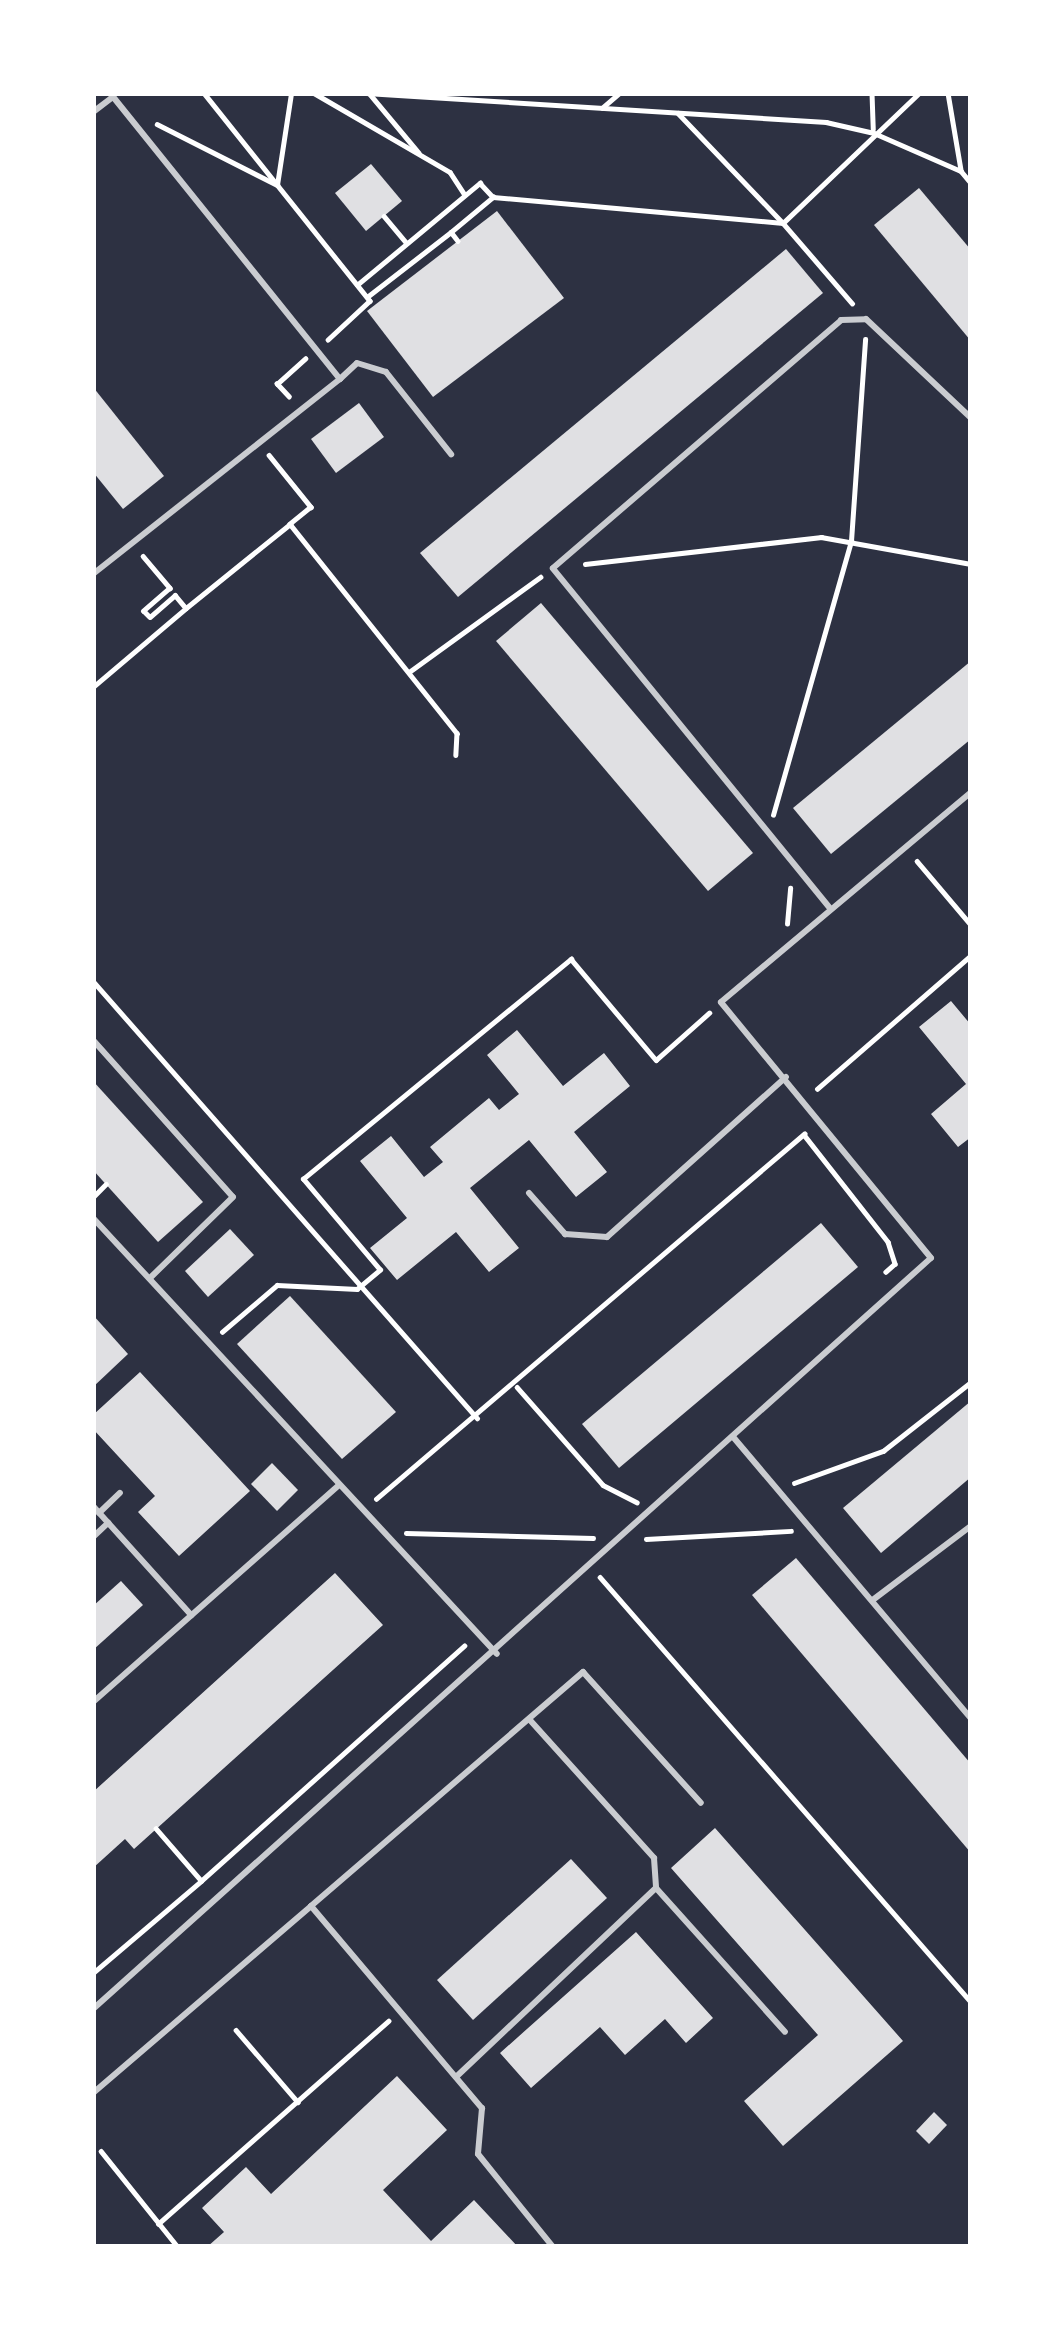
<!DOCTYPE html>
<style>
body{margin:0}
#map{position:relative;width:1064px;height:2340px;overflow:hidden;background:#2d3142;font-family:Lato,sans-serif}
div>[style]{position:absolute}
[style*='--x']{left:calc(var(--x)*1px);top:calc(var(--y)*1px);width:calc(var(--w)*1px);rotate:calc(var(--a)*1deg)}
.building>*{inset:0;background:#e0e0e3}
.path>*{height:4.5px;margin:-2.25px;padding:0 2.25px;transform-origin:2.25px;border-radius:2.25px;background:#fff}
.service>*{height:6px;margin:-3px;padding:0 3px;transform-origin:3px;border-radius:3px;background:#caccd0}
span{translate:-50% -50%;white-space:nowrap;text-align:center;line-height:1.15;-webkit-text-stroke:9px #fff;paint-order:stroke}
.frame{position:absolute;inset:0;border:96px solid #fff;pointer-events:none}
</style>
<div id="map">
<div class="building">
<div style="clip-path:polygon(371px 164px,402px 201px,366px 231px,335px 193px)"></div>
<div style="clip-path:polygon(919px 188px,971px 250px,971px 341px,874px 225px)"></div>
<div style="clip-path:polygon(497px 211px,564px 298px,433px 397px,367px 311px)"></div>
<div style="clip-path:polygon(786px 249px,823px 293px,458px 597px,420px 553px)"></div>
<div style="clip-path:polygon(93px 387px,164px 476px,123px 509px,93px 472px)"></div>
<div style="clip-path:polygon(359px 403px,384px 437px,336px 473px,311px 439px)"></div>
<div style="clip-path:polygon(541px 603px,753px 853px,708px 891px,496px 641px)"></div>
<div style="clip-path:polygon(971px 661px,971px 739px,831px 854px,793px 808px)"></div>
<div style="clip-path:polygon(951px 1001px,971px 1025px,971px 1137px,958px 1147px,931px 1114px,966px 1084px,919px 1027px)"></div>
<div style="clip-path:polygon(517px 1030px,563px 1086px,604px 1053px,630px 1086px,574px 1132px,607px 1172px,576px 1197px,529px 1140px,470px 1188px,519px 1248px,489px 1272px,456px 1232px,397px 1280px,370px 1248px,407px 1218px,360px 1161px,391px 1136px,424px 1177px,443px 1162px,430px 1147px,489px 1098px,499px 1110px,519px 1094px,487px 1055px)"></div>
<div style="clip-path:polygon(93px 1081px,203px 1202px,158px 1242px,93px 1170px)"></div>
<div style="clip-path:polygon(821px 1223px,858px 1267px,619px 1468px,582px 1424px)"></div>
<div style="clip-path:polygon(230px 1229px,254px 1255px,208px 1297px,185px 1271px)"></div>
<div style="clip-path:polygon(290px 1296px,396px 1412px,342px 1459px,237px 1344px)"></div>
<div style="clip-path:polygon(93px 1315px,128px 1354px,93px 1387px)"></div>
<div style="clip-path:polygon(140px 1372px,250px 1491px,179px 1556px,138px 1512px,155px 1496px,93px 1429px,93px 1415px)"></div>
<div style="clip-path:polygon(971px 1401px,971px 1477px,881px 1553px,843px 1508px)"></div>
<div style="clip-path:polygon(272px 1463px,298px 1490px,277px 1511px,251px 1484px)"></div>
<div style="clip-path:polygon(796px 1558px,971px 1764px,971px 1853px,752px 1595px)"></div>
<div style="clip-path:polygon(335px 1573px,383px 1625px,134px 1849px,125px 1839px,93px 1868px,93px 1792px)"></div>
<div style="clip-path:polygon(121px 1581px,143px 1605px,93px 1650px,93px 1606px)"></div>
<div style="clip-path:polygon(715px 1828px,903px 2041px,783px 2146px,744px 2101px,818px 2035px,671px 1868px)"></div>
<div style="clip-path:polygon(571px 1859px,607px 1898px,473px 2020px,437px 1980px)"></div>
<div style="clip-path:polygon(636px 1932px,713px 2018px,686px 2043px,665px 2019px,625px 2055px,600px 2027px,531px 2088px,500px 2053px)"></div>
<div style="clip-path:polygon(397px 2076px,447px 2130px,383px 2190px,431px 2241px,474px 2200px,518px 2247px,207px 2247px,224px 2232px,202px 2208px,246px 2167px,271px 2194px)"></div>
<div style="clip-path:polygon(934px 2112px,947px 2125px,929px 2144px,916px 2131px)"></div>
</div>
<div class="path">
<div style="--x:204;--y:93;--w:266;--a:51.4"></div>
<div style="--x:370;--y:301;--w:57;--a:137.1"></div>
<div style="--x:314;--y:93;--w:157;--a:30.2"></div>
<div style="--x:450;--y:172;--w:27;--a:57"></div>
<div style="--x:366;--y:93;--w:461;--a:3.6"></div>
<div style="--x:826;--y:122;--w:49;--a:12.9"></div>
<div style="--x:874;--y:133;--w:95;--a:23.6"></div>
<div style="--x:961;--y:171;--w:16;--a:50"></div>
<div style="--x:369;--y:93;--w:78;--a:50.2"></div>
<div style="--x:872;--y:93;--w:36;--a:88"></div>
<div style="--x:948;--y:93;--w:78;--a:80.4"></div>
<div style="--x:602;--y:108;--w:23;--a:-41"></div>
<div style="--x:678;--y:113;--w:152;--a:46.3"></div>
<div style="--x:783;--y:223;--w:188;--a:-43.7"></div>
<div style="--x:157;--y:124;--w:135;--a:26.9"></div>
<div style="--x:277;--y:185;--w:93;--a:-81.3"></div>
<div style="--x:384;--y:216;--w:35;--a:50"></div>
<div style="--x:451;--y:232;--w:55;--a:-39.8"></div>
<div style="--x:357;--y:285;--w:160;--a:-39.7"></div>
<div style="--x:480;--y:183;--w:19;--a:47"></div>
<div style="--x:493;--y:197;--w:291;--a:5.1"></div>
<div style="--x:783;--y:223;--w:106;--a:49.2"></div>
<div style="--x:367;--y:297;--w:106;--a:-37.7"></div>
<div style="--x:451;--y:232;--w:11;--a:52"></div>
<div style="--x:289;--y:397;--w:18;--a:-133"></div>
<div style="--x:277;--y:384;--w:38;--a:-42"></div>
<div style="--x:269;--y:455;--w:67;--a:51.1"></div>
<div style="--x:311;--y:507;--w:27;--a:141"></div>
<div style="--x:143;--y:556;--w:42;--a:49.8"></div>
<div style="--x:170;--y:588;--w:35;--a:139"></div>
<div style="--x:144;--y:611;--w:8;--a:45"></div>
<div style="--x:150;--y:617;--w:33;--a:-41"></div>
<div style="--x:175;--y:595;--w:17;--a:50"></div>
<div style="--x:186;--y:608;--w:134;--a:-38.9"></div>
<div style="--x:290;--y:524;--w:268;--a:51.4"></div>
<div style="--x:457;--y:733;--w:22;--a:93"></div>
<div style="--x:585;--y:564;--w:238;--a:-6.5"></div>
<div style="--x:821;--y:537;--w:152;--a:10.2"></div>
<div style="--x:409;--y:672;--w:162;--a:-35.9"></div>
<div style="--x:93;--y:687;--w:121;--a:-40.3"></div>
<div style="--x:773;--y:815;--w:285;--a:-74.1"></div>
<div style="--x:851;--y:541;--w:202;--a:-86"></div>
<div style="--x:917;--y:861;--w:84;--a:49.8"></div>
<div style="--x:787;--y:924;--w:36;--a:-85"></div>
<div style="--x:93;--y:981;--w:582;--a:48.69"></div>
<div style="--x:817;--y:1089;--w:204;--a:-41"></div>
<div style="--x:805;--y:1136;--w:135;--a:51.9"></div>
<div style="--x:888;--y:1242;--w:23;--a:72"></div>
<div style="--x:895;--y:1264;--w:12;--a:138"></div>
<div style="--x:93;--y:1197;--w:18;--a:-45"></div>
<div style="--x:222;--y:1332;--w:72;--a:-40.5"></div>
<div style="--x:277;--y:1285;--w:80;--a:2.9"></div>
<div style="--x:357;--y:1289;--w:30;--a:-40"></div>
<div style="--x:380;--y:1270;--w:119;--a:-130.2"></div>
<div style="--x:303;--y:1179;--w:347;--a:-39.4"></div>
<div style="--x:571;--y:959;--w:132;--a:49.9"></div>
<div style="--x:656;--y:1060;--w:71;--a:-41.6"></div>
<div style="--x:517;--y:1387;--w:130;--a:48.7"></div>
<div style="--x:603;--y:1485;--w:38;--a:27"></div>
<div style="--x:794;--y:1483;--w:95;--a:-19.8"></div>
<div style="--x:883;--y:1451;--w:112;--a:-38.1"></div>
<div style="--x:376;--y:1499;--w:563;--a:-40.46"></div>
<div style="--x:406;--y:1533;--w:187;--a:1.5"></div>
<div style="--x:646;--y:1539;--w:145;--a:-3.2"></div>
<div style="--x:600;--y:1577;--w:564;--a:48.88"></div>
<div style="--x:201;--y:1881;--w:353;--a:-41.8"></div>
<div style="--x:93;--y:1973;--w:142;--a:-40.4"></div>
<div style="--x:201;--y:1881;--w:69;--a:-130.9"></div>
<div style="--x:236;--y:2030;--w:95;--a:49.3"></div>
<div style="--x:101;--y:2151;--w:123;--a:51.3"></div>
<div style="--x:158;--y:2224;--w:307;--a:-41.4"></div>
</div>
<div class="service">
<div style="--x:110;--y:93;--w:367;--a:51.2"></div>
<div style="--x:340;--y:379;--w:23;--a:-43"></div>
<div style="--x:357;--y:363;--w:30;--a:17"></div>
<div style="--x:386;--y:372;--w:105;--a:51.6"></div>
<div style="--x:93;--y:112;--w:25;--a:-37"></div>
<div style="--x:93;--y:574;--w:315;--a:-38.3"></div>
<div style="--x:829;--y:907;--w:437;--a:-129.2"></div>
<div style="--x:553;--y:568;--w:380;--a:-40.7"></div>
<div style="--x:841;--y:320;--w:25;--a:-2"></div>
<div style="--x:866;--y:319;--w:144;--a:43.3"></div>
<div style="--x:93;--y:1040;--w:210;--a:48.3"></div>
<div style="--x:233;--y:1197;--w:116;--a:135.7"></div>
<div style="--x:529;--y:1193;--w:55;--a:48.7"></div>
<div style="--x:565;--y:1234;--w:42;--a:4.1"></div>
<div style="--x:607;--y:1237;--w:240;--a:-41.8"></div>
<div style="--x:93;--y:1218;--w:594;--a:47.18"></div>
<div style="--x:734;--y:1438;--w:367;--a:49.8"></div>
<div style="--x:93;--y:1506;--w:147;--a:48"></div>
<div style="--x:99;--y:1513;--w:29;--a:-44"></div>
<div style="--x:93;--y:1537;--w:21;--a:-43"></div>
<div style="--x:874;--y:1599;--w:121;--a:-37"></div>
<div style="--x:93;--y:1702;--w:328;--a:-41.4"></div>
<div style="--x:529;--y:1719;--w:187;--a:48"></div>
<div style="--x:654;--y:1858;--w:30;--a:86"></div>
<div style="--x:656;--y:1888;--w:193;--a:48.1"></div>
<div style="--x:311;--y:1906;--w:359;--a:-40.7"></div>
<div style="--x:583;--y:1672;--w:176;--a:48"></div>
<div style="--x:93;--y:2009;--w:1125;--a:-41.87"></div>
<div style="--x:931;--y:1258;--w:331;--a:-129.4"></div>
<div style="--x:721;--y:1002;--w:326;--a:-40"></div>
<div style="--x:456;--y:2077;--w:275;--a:-43.4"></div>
<div style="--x:93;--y:2093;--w:287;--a:-40.6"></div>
<div style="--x:311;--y:1906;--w:265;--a:49.8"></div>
<div style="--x:482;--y:2108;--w:46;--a:95"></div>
<div style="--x:478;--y:2154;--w:119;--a:51.1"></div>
</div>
<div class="frame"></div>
</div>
